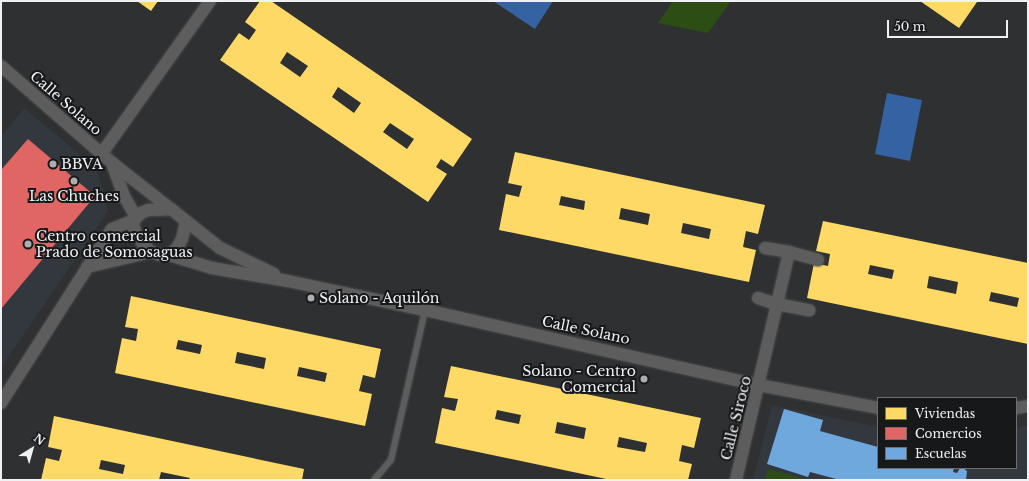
<!DOCTYPE html>
<meta charset="utf-8">
<style>
body{margin:0}
#map{position:relative;width:1029px;height:481px;overflow:hidden;background:#2f3031;font-family:"Libre Baskerville",serif}
div>[style]{position:absolute}
[style*='--x']{left:calc(var(--x)*1px);top:calc(var(--y)*1px);width:calc(var(--w)*1px);rotate:calc(var(--a)*1deg)}
.built>*{inset:0;background:#33383f}
.green>*{inset:0;background:#2c4d14}
.water>*{inset:0;background:#3462a2}
.homes>*{inset:0;background:#ffd966}
.shops>*{inset:0;background:#e06666}
.schools>*{inset:0;background:#6fa8dc}
.roads{filter:drop-shadow(0 0 1px #4b4c4d) drop-shadow(0 0 1px #4b4c4d)}
.lane>*{height:6px;margin:-3px;padding:0 3px;transform-origin:3px;border-radius:3px;background:#5d5d5e}
.street>*{height:12px;margin:-6px;padding:0 6px;transform-origin:6px;border-radius:6px;background:#5d5d5e}
.dots>*{width:11px;height:11px;translate:-50% -50%;box-sizing:border-box;border:2px solid #171819;border-radius:50%}
span{translate:-50% -50%;white-space:nowrap;text-align:center;line-height:1.15;-webkit-text-stroke:4px #171819;paint-order:stroke}
.street-label{font-size:14px;color:#f0f1f3}
.poi-label{font-size:14px;color:#f0f1f3}
.left{translate:0 -50%;text-align:left}
.right{translate:-100% -50%;text-align:right}
.frame{position:absolute;inset:0;border:2px solid #f0f1f3;pointer-events:none}
.legend{position:absolute;left:877px;top:397px;width:140px;height:72px;box-sizing:border-box;background:#171819;border:1px solid #6e6f70;margin:0;padding:5px 7px;list-style:none;font-size:12px;color:#f0f1f3}
.legend li{display:flex;align-items:center;gap:8px;height:20px}
.legend b{width:20px;border:1px solid #6e6f70}
.north{position:absolute;left:12px;top:429px;width:40px;height:40px;-webkit-text-stroke:3px #171819;paint-order:stroke;rotate:37deg;font-size:11px;font-weight:700;line-height:16px;text-align:center;color:#f0f1f3}
.north::after{content:'';display:block;margin:auto;width:14px;height:18px;background:#f0f1f3;clip-path:polygon(50% 0,100% 100%,50% 72%,0 100%)}
.scale{position:absolute;left:887px;top:20px;width:121px;height:18px;box-sizing:border-box;border:2px solid #f0f1f3;border-top:0;padding-left:5px;font-size:12px;line-height:14px;white-space:nowrap;color:#f0f1f3;-webkit-text-stroke:3px #171819;paint-order:stroke}
</style>
<div id="map">
<div class="built">
<div style="clip-path:polygon(24px 108px,95px 167px,103px 189px,108px 211px,1px 368px,1px 137px)"></div>
<div style="clip-path:polygon(772px 405px,878px 427px,878px 468px,1016px 468px,1016px 428px,1028px 425px,1028px 480px,753px 480px)"></div>
</div>
<div class="green">
<div style="clip-path:polygon(673px 1px,731px 1px,708px 33px,658px 23px)"></div>
<div style="clip-path:polygon(768px 469px,808px 480px,765px 480px)"></div>
</div>
<div class="water">
<div style="clip-path:polygon(493px 1px,553px 1px,535px 29px)"></div>
<div style="clip-path:polygon(887px 93px,922px 100px,910px 161px,875px 154px)"></div>
</div>
<div class="homes">
<div style="clip-path:polygon(137px 1px,158px 1px,151px 11px)"></div>
<div style="clip-path:polygon(evenodd,260px 1px,271px 1px,472px 139px,453px 167px,441px 159px,436px 167px,447px 174px,428px 202px,220px 60px,239px 33px,249px 40px,256px 30px,245px 22px,260px 1px,287px 52px,308px 66px,300px 77px,280px 63px,287px 52px,260px 1px,338px 87px,361px 103px,354px 113px,332px 97px,338px 87px,260px 1px,390px 123px,414px 139px,407px 149px,383px 132px,390px 123px)"></div>
<div style="clip-path:polygon(920px 1px,976px 1px,977px 2px,959px 28px)"></div>
<div style="clip-path:polygon(evenodd,515px 152px,765px 205px,758px 234px,746px 231px,743px 247px,756px 250px,749px 282px,499px 230px,506px 194px,519px 197px,522px 186px,508px 183px,515px 152px,561px 196px,585px 201px,584px 210px,559px 205px,561px 196px,515px 152px,621px 208px,650px 214px,648px 225px,619px 219px,621px 208px,515px 152px,683px 223px,711px 229px,709px 239px,681px 233px,683px 223px)"></div>
<div style="clip-path:polygon(evenodd,823px 221px,1028px 263px,1028px 344px,807px 298px,814px 263px,828px 266px,830px 254px,816px 251px,823px 221px,870px 265px,894px 270px,892px 279px,868px 274px,870px 265px,823px 221px,929px 276px,958px 282px,956px 294px,927px 288px,929px 276px,823px 221px,991px 292px,1019px 298px,1017px 307px,989px 301px,991px 292px)"></div>
<div style="clip-path:polygon(evenodd,131px 296px,381px 349px,375px 378px,363px 375px,359px 391px,372px 394px,365px 426px,115px 373px,122px 338px,136px 341px,138px 329px,125px 327px,131px 296px,178px 340px,202px 345px,200px 354px,176px 349px,178px 340px,131px 296px,237px 352px,266px 358px,264px 369px,235px 363px,237px 352px,131px 296px,299px 367px,327px 373px,325px 382px,297px 376px,299px 367px)"></div>
<div style="clip-path:polygon(evenodd,451px 366px,701px 418px,694px 448px,682px 445px,679px 461px,692px 464px,688px 480px,611px 480px,435px 443px,442px 408px,455px 411px,458px 399px,444px 397px,451px 366px,497px 410px,521px 415px,519px 424px,495px 419px,497px 410px,451px 366px,557px 422px,586px 428px,584px 439px,555px 433px,557px 422px,451px 366px,619px 437px,647px 443px,645px 452px,617px 447px,619px 437px)"></div>
<div style="clip-path:polygon(evenodd,54px 416px,304px 469px,302px 480px,189px 480px,190px 478px,161px 472px,159px 480px,41px 480px,46px 458px,59px 461px,62px 450px,48px 447px,54px 416px,101px 460px,125px 465px,123px 474px,99px 469px,101px 460px)"></div>
</div>
<div class="shops">
<div style="clip-path:polygon(28px 139px,95px 196px,1px 309px,1px 170px)"></div>
</div>
<div class="schools">
<div style="clip-path:polygon(784px 409px,823px 420px,820px 431px,878px 447px,878px 468px,954px 468px,953px 472px,957px 473px,960px 468px,963px 468px,967px 471px,966px 480px,840px 480px,810px 472px,808px 477px,767px 464px)"></div>
</div>
<div class="roads">
<div class="lane">
<div style="--x:374;--y:480;--w:26;--a:-50"></div>
<div style="--x:391;--y:460;--w:154;--a:-77.2"></div>
</div>
<div class="street">
<div style="--x:1;--y:66;--w:146;--a:41.1"></div>
<div style="--x:111;--y:162;--w:76;--a:38.1"></div>
<div style="--x:102;--y:153;--w:186;--a:-54.6"></div>
<div style="--x:112;--y:163;--w:35;--a:70"></div>
<div style="--x:124;--y:196;--w:24;--a:60"></div>
<div style="--x:134;--y:220;--w:6;--a:99"></div>
<div style="--x:133;--y:226;--w:10;--a:66"></div>
<div style="--x:137;--y:235;--w:12;--a:55"></div>
<div style="--x:144;--y:245;--w:10;--a:45"></div>
<div style="--x:151;--y:252;--w:9;--a:18"></div>
<div style="--x:160;--y:255;--w:9;--a:0"></div>
<div style="--x:169;--y:255;--w:45;--a:16.8"></div>
<div style="--x:212;--y:268;--w:77;--a:9.7"></div>
<div style="--x:288;--y:281;--w:140;--a:12"></div>
<div style="--x:425;--y:310;--w:342;--a:12.7"></div>
<div style="--x:759;--y:385;--w:121;--a:10.9"></div>
<div style="--x:765;--y:248;--w:24;--a:9"></div>
<div style="--x:789;--y:252;--w:30;--a:15"></div>
<div style="--x:169;--y:255;--w:11;--a:-41"></div>
<div style="--x:177;--y:248;--w:10;--a:-61"></div>
<div style="--x:182;--y:239;--w:18;--a:-77"></div>
<div style="--x:87;--y:267;--w:66;--a:-13.2"></div>
<div style="--x:758;--y:298;--w:20;--a:18"></div>
<div style="--x:777;--y:304;--w:33;--a:11"></div>
<div style="--x:1;--y:403;--w:206;--a:-57.5"></div>
<div style="--x:112;--y:229;--w:24;--a:-22"></div>
<div style="--x:134;--y:220;--w:10;--a:-45"></div>
<div style="--x:141;--y:213;--w:8;--a:-23"></div>
<div style="--x:148;--y:210;--w:23;--a:-2"></div>
<div style="--x:171;--y:209;--w:63;--a:38.5"></div>
<div style="--x:220;--y:248;--w:60;--a:25.7"></div>
<div style="--x:1016;--y:408;--w:12;--a:-9"></div>
<div style="--x:736;--y:480;--w:234;--a:-76.9"></div>
</div>
</div>
<div class="dots">
<div style="left:53px;top:164px;background:#acadaf"></div>
<div style="left:74px;top:181px;background:#acadaf"></div>
<div style="left:28px;top:244px;background:#acadaf"></div>
<div style="left:311px;top:298px;background:#acadaf"></div>
<div style="left:644px;top:379px;background:#acadaf"></div>
</div>
<div class="street-label">
<span style="left:66px;top:103px;rotate:41deg">Calle Solano</span>
<span style="left:586px;top:330px;rotate:12deg">Calle Solano</span>
<span style="left:736px;top:418px;rotate:-76deg">Calle Siroco</span>
</div>
<div class="poi-label">
<span class="left" style="left:61px;top:164px">BBVA</span>
<span style="left:74px;top:196px">Las Chuches</span>
<span class="left" style="left:36px;top:244px">Centro comercial<br>Prado de Somosaguas</span>
<span class="left" style="left:319px;top:298px">Solano - Aquilón</span>
<span class="right" style="left:636px;top:379px">Solano - Centro<br>Comercial</span>
</div>
<div class="frame"></div>
<ul class="legend">
<li><b style="height:11px;background:#ffd966"></b>Viviendas</li>
<li><b style="height:11px;background:#e06666"></b>Comercios</li>
<li><b style="height:11px;background:#6fa8dc"></b>Escuelas</li>
</ul>
<div class="north">N</div>
<div class="scale">50 m</div>
</div>
